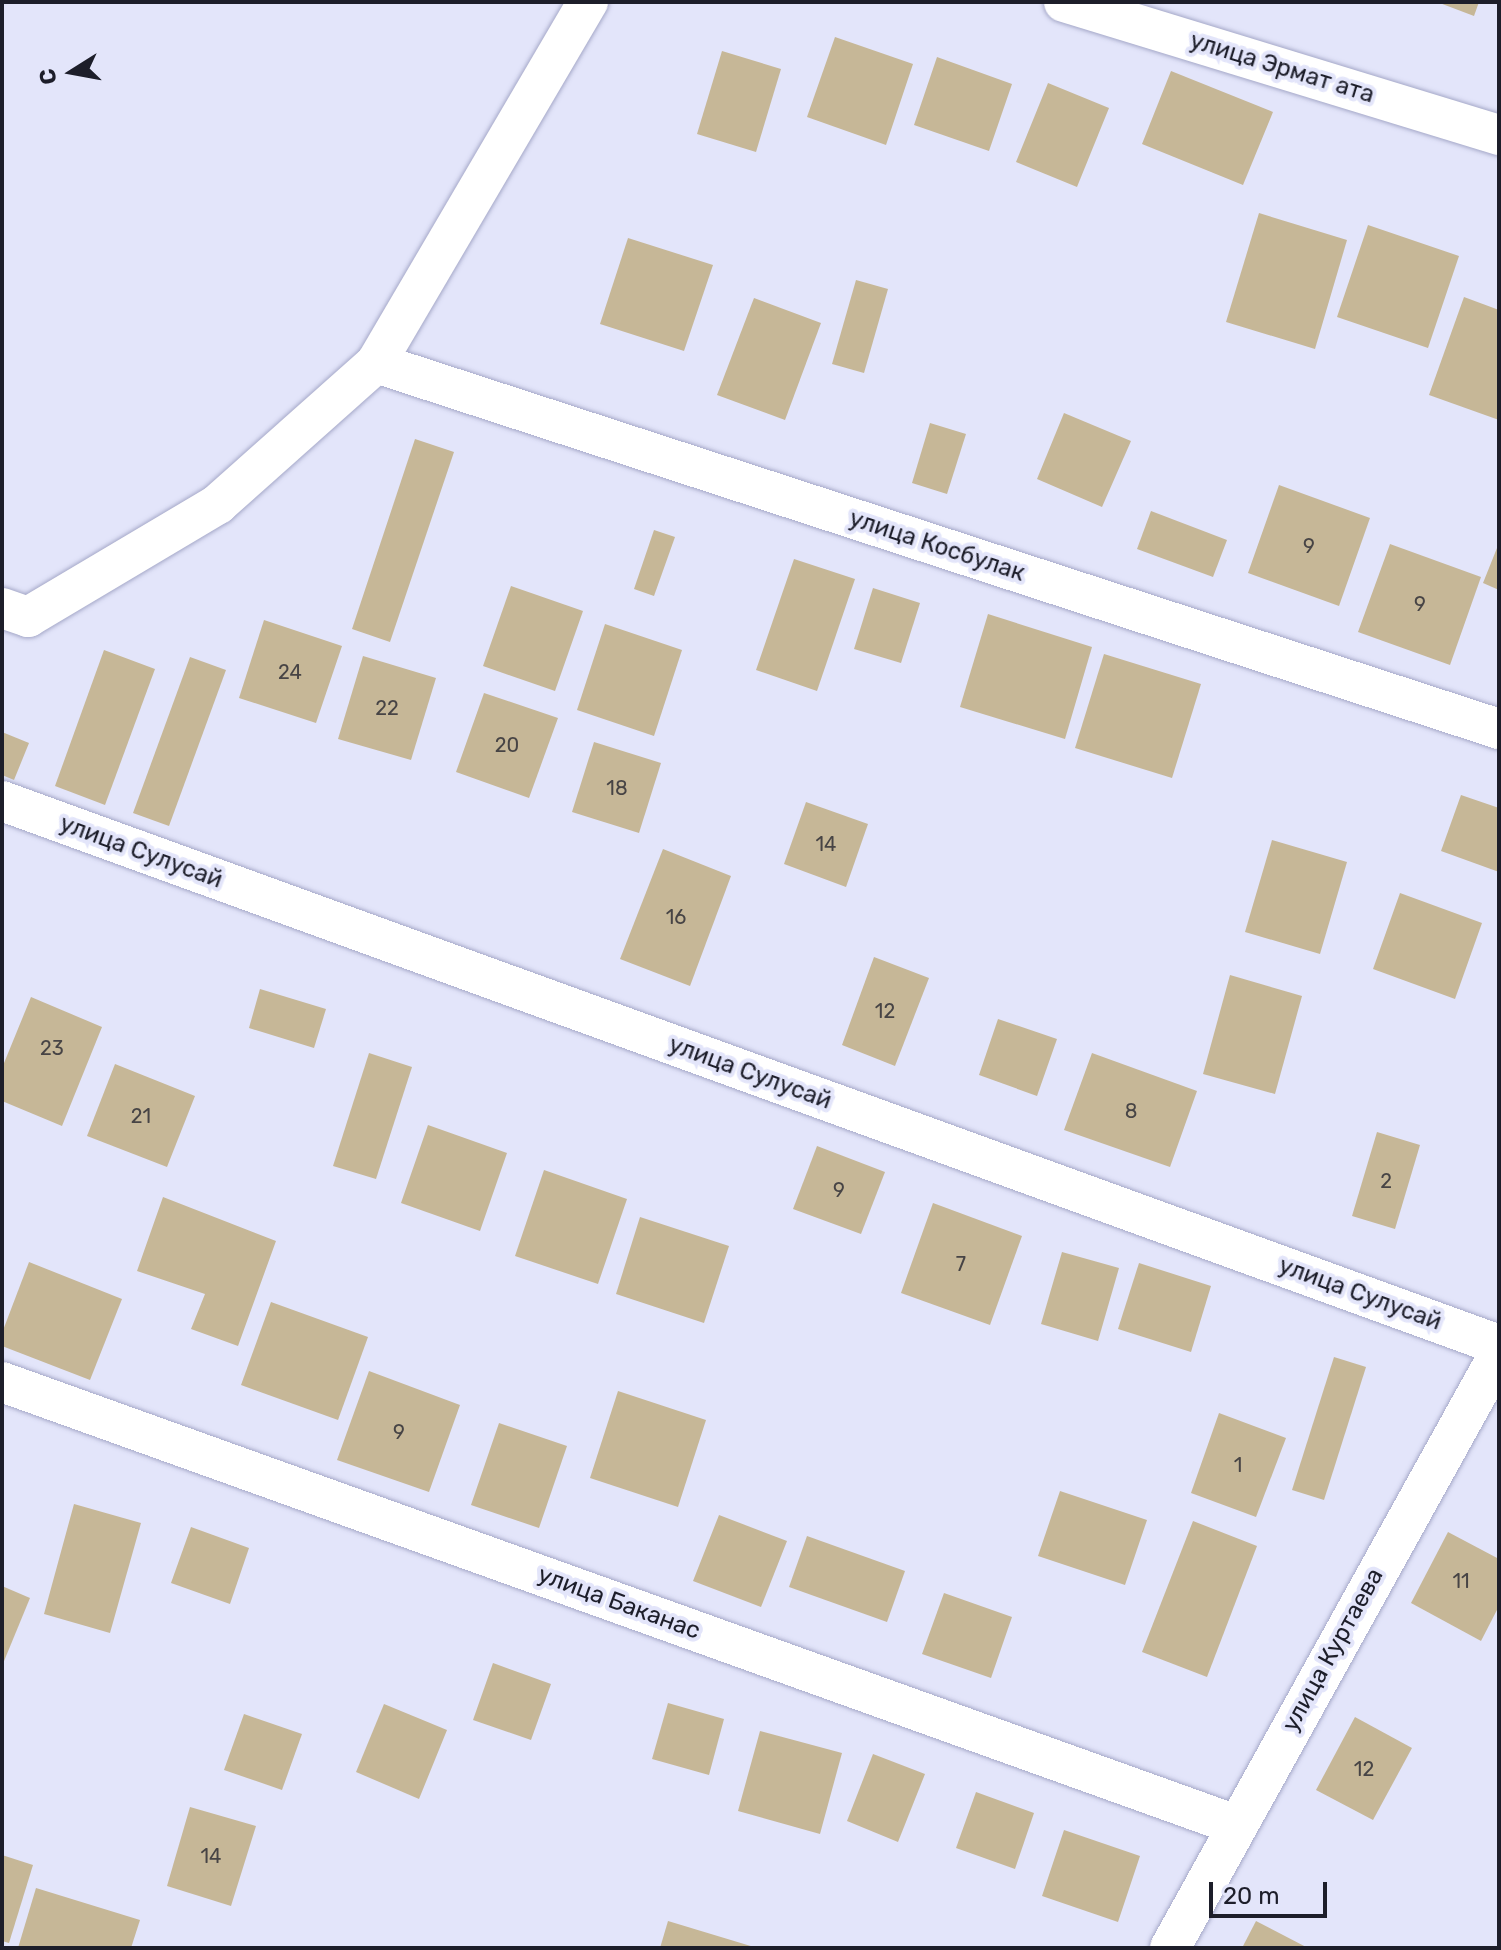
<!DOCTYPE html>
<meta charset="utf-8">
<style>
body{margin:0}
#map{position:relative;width:1501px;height:1950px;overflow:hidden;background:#e3e5fa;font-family:Rubik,sans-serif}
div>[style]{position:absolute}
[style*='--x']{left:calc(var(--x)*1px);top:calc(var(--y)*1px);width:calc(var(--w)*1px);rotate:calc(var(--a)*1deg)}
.building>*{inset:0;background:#c6b797}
.roads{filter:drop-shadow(0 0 2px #a5a8c8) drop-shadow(0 0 2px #a5a8c8)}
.minor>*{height:40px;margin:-20px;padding:0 20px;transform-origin:20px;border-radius:20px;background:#fff}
span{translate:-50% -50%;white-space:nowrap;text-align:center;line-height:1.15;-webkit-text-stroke:8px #e3e5fa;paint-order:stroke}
.number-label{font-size:20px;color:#474445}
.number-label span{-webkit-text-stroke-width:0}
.street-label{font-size:24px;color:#1d1e2a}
.frame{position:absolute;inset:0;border:4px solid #1d1e2a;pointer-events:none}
.north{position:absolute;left:32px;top:32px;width:80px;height:80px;-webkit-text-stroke:6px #e3e5fa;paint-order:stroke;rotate:259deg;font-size:22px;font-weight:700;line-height:32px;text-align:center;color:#1d1e2a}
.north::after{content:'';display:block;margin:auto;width:28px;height:36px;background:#1d1e2a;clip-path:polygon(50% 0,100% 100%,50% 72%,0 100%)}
.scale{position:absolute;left:1209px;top:1882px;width:118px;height:36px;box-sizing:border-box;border:4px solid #1d1e2a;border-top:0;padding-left:10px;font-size:24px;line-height:28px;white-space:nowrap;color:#1d1e2a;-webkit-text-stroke:6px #e3e5fa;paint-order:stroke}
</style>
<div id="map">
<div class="building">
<div style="clip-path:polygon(1437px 2px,1479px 2px,1474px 16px)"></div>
<div style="clip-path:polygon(835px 37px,913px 64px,886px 145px,807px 117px)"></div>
<div style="clip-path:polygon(722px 51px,781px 69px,756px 152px,697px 134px)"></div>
<div style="clip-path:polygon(937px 57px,1012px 84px,989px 151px,914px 125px)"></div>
<div style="clip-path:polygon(1171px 71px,1273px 112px,1243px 185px,1142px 144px)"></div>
<div style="clip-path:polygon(1048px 83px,1109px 108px,1077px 187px,1016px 162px)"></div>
<div style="clip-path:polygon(1259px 213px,1347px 240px,1315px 349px,1226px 322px)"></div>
<div style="clip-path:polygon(1368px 225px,1459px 256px,1428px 348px,1337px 317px)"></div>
<div style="clip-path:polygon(628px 238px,713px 265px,684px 351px,600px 324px)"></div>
<div style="clip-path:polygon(856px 280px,888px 289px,864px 373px,832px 364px)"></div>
<div style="clip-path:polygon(1464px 297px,1499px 310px,1499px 420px,1429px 395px)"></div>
<div style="clip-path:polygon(754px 298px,821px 323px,785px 420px,717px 395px)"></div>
<div style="clip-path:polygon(1064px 413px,1131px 441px,1102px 507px,1037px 479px)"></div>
<div style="clip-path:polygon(930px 423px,966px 434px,947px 494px,912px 483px)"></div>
<div style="clip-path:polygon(415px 439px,454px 452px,390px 642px,352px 629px)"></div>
<div style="clip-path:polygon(1279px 485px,1370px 518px,1339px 606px,1248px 573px)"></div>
<div style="clip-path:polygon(1151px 511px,1227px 540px,1213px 577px,1137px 549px)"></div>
<div style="clip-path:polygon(654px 530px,675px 537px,654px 596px,634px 589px)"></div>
<div style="clip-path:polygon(1499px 543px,1499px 590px,1483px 583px)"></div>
<div style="clip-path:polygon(1390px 544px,1481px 577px,1450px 665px,1358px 632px)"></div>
<div style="clip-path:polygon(794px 559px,855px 579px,817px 691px,756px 670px)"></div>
<div style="clip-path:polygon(511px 586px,583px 611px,555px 691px,483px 666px)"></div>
<div style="clip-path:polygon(873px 588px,920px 603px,901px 663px,854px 649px)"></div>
<div style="clip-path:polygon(988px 614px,1092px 647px,1065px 739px,960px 707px)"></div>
<div style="clip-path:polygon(264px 620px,342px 646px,316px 723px,239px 698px)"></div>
<div style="clip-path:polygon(605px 624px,682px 650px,654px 736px,577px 710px)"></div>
<div style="clip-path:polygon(104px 650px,155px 669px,105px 805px,55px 786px)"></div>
<div style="clip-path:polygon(1104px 654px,1201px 684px,1172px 778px,1075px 748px)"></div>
<div style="clip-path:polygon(363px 656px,436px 678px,411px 760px,338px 739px)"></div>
<div style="clip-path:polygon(190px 657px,226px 670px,169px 826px,133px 813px)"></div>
<div style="clip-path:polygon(484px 693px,558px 718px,529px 798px,456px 772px)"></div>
<div style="clip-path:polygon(2px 732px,29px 743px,14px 780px,2px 775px)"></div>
<div style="clip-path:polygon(594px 742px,661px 763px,639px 833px,572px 812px)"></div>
<div style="clip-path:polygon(1461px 795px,1499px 808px,1499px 872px,1441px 851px)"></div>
<div style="clip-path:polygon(806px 802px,868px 824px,846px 887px,784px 864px)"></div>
<div style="clip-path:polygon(1272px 840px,1347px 862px,1320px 954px,1245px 932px)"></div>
<div style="clip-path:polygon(663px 849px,731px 876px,690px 986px,620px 959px)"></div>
<div style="clip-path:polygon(1400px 893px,1482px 923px,1455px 999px,1373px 969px)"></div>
<div style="clip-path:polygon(874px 957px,929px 978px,895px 1066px,842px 1045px)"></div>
<div style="clip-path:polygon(1230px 975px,1302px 996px,1275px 1094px,1203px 1074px)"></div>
<div style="clip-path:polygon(260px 989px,326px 1009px,314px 1048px,249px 1028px)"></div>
<div style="clip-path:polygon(31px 997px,102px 1027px,62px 1126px,2px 1101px,2px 1068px)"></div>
<div style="clip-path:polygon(998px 1019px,1057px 1039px,1037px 1096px,979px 1075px)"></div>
<div style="clip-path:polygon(369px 1053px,412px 1067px,376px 1179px,333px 1166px)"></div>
<div style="clip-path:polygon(1092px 1053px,1197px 1091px,1170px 1167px,1064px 1130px)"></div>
<div style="clip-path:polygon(115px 1064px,195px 1096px,167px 1167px,87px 1136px)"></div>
<div style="clip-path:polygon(428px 1125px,507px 1153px,480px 1231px,401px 1203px)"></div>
<div style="clip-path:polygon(1377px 1132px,1420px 1145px,1395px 1229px,1352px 1216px)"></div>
<div style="clip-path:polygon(817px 1146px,885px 1172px,861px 1234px,793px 1209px)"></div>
<div style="clip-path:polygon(544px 1170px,627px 1199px,598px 1284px,515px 1256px)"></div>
<div style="clip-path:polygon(163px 1197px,276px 1241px,238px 1346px,191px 1329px,205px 1294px,137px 1271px)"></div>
<div style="clip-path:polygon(933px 1203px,1022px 1236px,990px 1325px,901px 1293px)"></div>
<div style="clip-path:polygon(640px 1217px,729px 1246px,704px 1323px,616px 1294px)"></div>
<div style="clip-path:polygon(1062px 1252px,1119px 1268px,1098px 1341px,1041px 1324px)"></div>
<div style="clip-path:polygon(29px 1262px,122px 1299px,90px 1380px,2px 1346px,2px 1333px)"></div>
<div style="clip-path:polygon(1139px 1263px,1211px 1286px,1191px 1352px,1118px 1329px)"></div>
<div style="clip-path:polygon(271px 1302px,368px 1337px,338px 1420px,241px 1385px)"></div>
<div style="clip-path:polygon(1334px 1357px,1366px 1367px,1324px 1500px,1292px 1490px)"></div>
<div style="clip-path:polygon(369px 1371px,460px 1405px,429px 1492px,337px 1460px)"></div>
<div style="clip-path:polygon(618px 1391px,706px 1420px,678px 1507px,590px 1478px)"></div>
<div style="clip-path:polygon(1219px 1413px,1286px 1438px,1256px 1517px,1191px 1493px)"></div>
<div style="clip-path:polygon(499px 1423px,567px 1446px,539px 1528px,471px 1505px)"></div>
<div style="clip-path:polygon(1060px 1491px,1147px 1520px,1125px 1585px,1038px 1556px)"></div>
<div style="clip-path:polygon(74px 1504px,141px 1523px,110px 1633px,44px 1614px)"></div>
<div style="clip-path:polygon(719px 1515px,787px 1541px,761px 1607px,693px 1581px)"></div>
<div style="clip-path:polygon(1193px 1521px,1257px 1546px,1207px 1677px,1142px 1652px)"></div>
<div style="clip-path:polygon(191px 1527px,249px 1548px,230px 1604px,171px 1583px)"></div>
<div style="clip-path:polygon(1448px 1532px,1499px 1559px,1499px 1606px,1481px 1641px,1411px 1603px)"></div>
<div style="clip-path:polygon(807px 1536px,905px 1571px,887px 1622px,789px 1587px)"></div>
<div style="clip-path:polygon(2px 1586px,30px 1598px,2px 1666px)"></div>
<div style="clip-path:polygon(944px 1593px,1012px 1617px,991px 1678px,922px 1654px)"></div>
<div style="clip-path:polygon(493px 1663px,551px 1684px,531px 1740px,473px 1720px)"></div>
<div style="clip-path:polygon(668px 1703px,724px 1719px,709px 1775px,652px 1759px)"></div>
<div style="clip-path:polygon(384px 1704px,447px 1730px,419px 1799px,356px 1772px)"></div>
<div style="clip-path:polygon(244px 1714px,302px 1734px,282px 1790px,224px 1770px)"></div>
<div style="clip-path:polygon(1355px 1717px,1412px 1748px,1373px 1820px,1316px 1790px)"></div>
<div style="clip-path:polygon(760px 1731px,842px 1753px,820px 1834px,738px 1811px)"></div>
<div style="clip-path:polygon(873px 1754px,925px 1774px,898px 1842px,847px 1821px)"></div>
<div style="clip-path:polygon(976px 1792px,1034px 1813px,1015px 1869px,956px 1848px)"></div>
<div style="clip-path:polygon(190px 1807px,256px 1826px,231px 1906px,167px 1886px)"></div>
<div style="clip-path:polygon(1064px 1830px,1140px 1856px,1118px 1922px,1042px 1896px)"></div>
<div style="clip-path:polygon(2px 1855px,33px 1865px,9px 1943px,2px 1941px)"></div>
<div style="clip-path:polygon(36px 1888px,140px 1920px,131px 1948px,18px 1948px)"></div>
<div style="clip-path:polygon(668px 1921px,754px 1947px,754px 1948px,660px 1948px)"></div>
<div style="clip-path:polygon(1256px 1921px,1308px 1948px,1242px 1948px)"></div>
</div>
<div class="roads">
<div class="minor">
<div style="--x:1064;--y:2;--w:455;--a:17"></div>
<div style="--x:376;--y:363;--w:1181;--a:18.05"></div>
<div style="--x:2;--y:608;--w:28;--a:19"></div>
<div style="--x:28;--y:617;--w:221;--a:-30.7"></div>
<div style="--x:218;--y:504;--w:212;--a:-41.7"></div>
<div style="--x:376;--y:363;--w:419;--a:-59.6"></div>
<div style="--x:2;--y:801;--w:1593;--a:19.97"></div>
<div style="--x:2;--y:1382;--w:1311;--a:19.75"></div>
<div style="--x:1170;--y:1948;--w:679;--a:-61.02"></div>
</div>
</div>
<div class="number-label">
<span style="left:1309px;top:546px">9</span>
<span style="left:1420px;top:604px">9</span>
<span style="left:290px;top:672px">24</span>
<span style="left:387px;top:708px">22</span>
<span style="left:507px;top:745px">20</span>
<span style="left:617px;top:788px">18</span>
<span style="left:826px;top:844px">14</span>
<span style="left:676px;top:917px">16</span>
<span style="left:885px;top:1011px">12</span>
<span style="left:52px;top:1048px">23</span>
<span style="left:1131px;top:1111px">8</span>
<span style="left:141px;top:1116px">21</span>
<span style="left:1386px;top:1181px">2</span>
<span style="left:839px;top:1190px">9</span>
<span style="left:961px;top:1264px">7</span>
<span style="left:399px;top:1432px">9</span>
<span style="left:1238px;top:1465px">1</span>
<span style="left:1461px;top:1581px">11</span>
<span style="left:1364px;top:1769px">12</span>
<span style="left:211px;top:1856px">14</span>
</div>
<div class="street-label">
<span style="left:1282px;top:68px;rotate:17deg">улица Эрмат ата</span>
<span style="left:937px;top:546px;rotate:18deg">улица Косбулак</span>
<span style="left:141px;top:852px;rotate:20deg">улица Сулусай</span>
<span style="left:750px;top:1073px;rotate:20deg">улица Сулусай</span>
<span style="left:1360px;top:1294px;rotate:20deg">улица Сулусай</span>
<span style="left:619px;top:1603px;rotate:20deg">улица Баканас</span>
<span style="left:1333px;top:1650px;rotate:-61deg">улица Куртаева</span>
</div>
<div class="frame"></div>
<div class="north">С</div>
<div class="scale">20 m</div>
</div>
